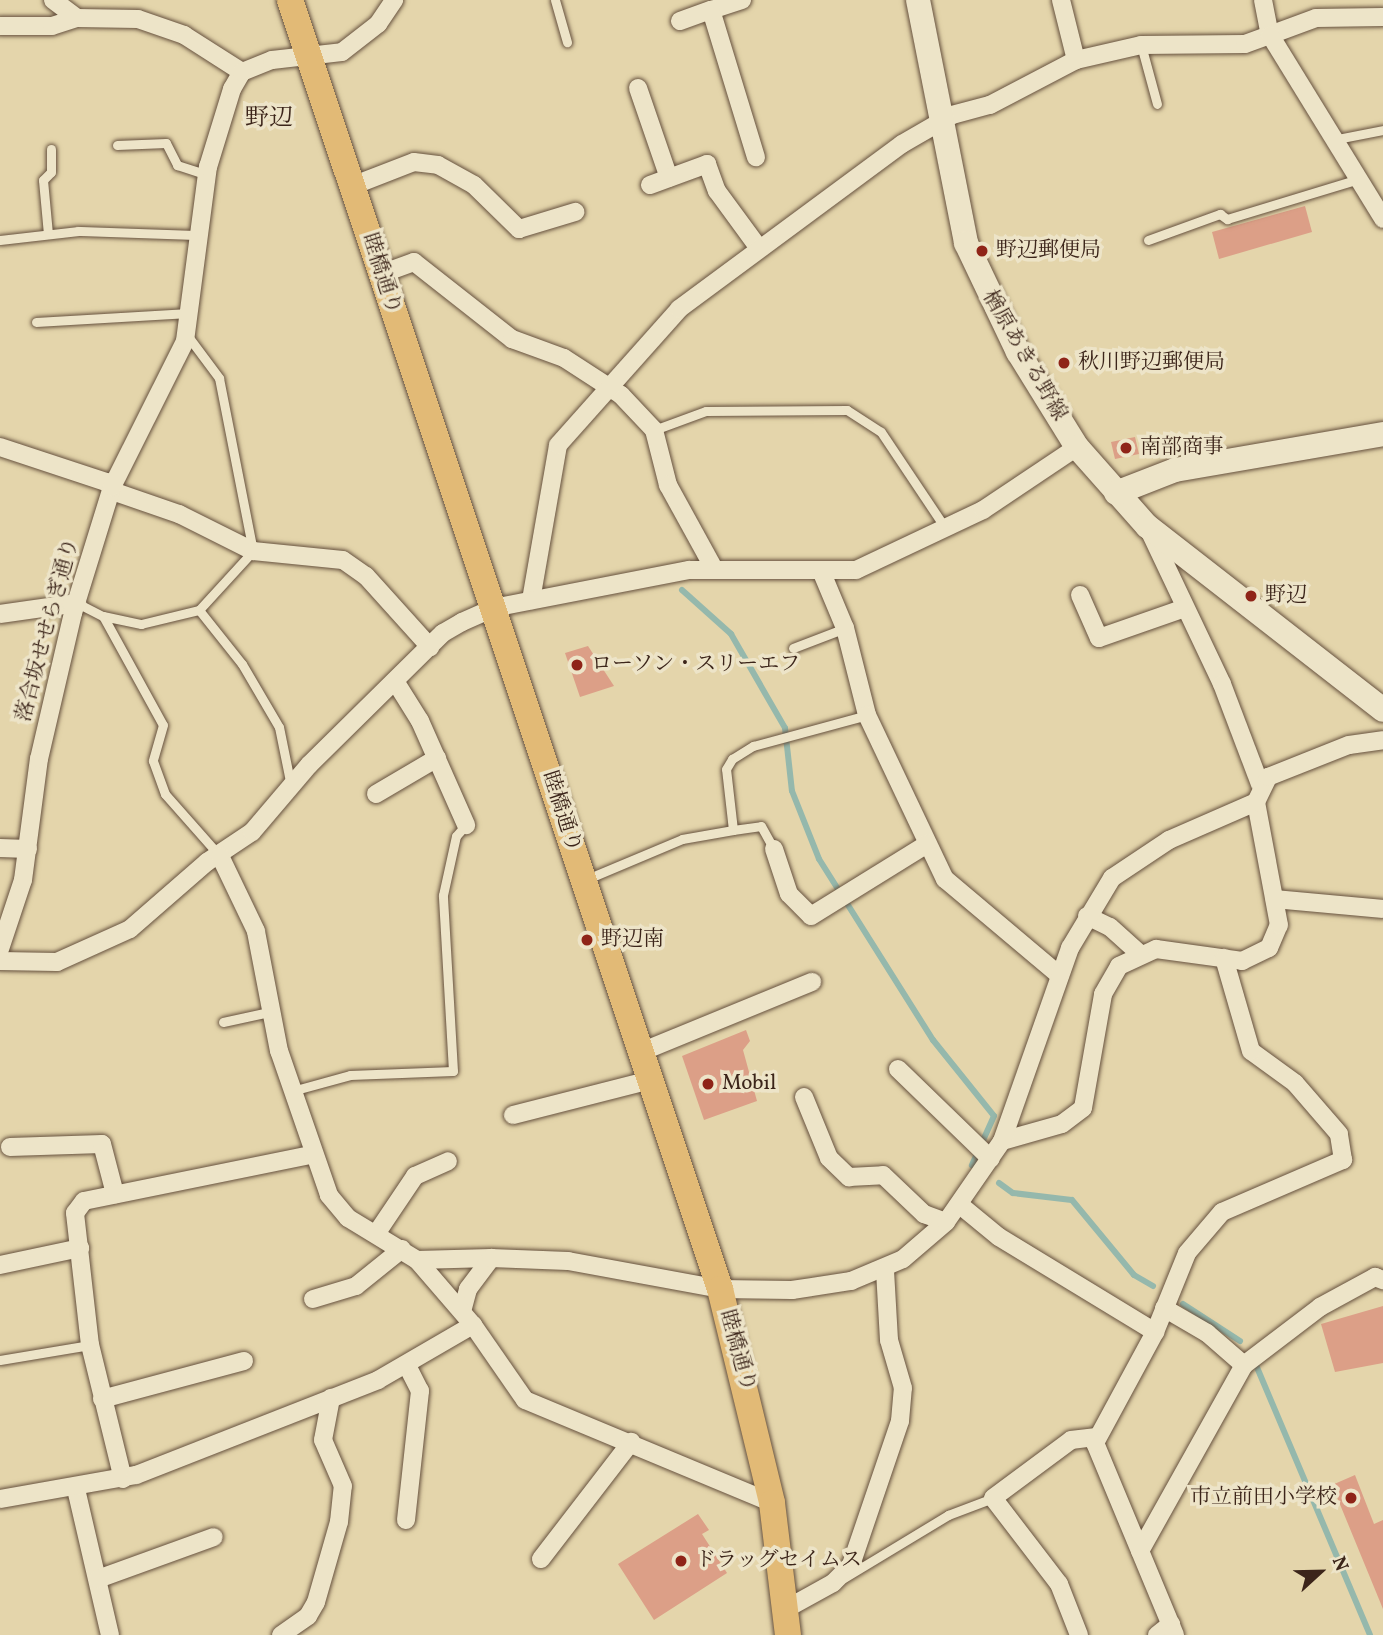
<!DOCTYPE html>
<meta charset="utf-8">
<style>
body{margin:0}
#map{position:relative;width:1383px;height:1635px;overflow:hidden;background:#e4d5ab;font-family:Vollkorn,"Noto Serif JP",serif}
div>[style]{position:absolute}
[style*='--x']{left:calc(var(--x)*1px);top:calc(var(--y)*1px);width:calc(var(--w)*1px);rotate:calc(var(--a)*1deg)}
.stream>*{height:6px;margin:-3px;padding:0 3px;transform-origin:3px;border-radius:3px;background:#95b8ac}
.building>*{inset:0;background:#dc9f87}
.roads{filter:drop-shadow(0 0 2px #66513e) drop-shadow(0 0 2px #66513e)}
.lane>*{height:9px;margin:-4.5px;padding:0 4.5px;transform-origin:4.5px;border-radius:4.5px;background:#ede4c8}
.street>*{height:18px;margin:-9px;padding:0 9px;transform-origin:9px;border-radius:9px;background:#ede4c8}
.secondary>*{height:24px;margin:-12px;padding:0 12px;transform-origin:12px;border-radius:12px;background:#ede4c8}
.primary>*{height:26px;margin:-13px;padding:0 13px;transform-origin:13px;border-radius:13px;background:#e2ba76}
.dots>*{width:19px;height:19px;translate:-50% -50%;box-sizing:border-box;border:4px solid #ede4c8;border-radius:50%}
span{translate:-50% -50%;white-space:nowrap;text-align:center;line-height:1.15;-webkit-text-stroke:7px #ede4c8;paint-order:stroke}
.poi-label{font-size:21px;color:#3c251a}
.left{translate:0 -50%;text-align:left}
.right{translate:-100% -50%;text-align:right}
.street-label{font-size:21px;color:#3c251a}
.quarter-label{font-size:24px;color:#3c251a}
.north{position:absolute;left:1285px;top:1537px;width:70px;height:70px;-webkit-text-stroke:5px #ede4c8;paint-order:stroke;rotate:68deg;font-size:19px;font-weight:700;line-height:28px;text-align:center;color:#3c251a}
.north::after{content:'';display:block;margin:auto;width:24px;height:32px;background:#3c251a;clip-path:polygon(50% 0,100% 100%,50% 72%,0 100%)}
</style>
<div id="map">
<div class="stream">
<div style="--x:682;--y:590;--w:66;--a:41.9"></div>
<div style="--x:731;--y:634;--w:108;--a:60.1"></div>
<div style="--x:785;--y:728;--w:63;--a:83.7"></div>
<div style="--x:792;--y:791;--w:73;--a:68.3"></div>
<div style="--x:819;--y:859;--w:214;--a:57.8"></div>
<div style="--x:933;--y:1040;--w:97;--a:51.2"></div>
<div style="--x:994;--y:1116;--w:54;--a:114.2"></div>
<div style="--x:999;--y:1183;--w:17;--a:36"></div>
<div style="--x:1013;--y:1193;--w:59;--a:6.8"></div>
<div style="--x:1072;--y:1200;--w:97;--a:50.4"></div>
<div style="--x:1134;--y:1275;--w:22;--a:30"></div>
<div style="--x:1183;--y:1304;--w:68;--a:33"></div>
<div style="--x:1256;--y:1365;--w:293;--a:67.1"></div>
</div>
<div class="building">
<div style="clip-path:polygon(1305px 206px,1312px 232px,1219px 259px,1212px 232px)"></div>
<div style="clip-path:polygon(1135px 437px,1139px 454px,1115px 459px,1111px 442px)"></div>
<div style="clip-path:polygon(588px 646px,614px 686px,580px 697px,565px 653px)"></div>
<div style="clip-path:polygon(746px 1030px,750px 1041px,743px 1050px,757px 1101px,704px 1120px,682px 1056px)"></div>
<div style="clip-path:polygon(1383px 1306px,1383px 1363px,1335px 1372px,1321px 1324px)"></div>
<div style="clip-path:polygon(1355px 1475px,1374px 1524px,1383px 1520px,1383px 1609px,1332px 1485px)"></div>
<div style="clip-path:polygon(698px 1514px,709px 1530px,702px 1534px,727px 1573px,654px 1620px,618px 1564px)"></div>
</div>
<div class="roads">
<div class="lane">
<div style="--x:555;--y:0;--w:44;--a:74.1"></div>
<div style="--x:1141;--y:45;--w:61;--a:74.8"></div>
<div style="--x:1337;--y:139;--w:47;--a:-11.1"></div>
<div style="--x:117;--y:145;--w:49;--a:-2.3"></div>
<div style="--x:166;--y:143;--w:25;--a:63"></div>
<div style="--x:177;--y:165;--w:32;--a:18"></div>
<div style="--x:48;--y:234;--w:54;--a:-95.3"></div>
<div style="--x:43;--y:180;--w:11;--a:-45"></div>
<div style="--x:51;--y:172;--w:23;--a:-90"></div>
<div style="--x:0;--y:240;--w:79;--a:-6.6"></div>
<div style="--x:78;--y:231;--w:120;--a:1.9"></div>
<div style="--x:1148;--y:240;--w:77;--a:-19.9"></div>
<div style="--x:1220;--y:214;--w:9;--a:36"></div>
<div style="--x:1227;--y:219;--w:138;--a:-16.9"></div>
<div style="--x:36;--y:322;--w:153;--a:-3.4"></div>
<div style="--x:187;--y:335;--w:54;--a:53.3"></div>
<div style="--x:219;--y:378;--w:176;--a:78.9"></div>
<div style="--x:253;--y:551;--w:80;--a:132.5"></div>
<div style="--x:654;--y:430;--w:55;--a:-20.1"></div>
<div style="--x:706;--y:411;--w:141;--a:-0.4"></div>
<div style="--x:847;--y:410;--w:40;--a:32.9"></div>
<div style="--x:881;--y:432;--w:117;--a:56.2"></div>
<div style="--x:77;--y:603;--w:29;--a:27"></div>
<div style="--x:103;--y:616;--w:39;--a:12"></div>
<div style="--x:141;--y:624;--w:60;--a:-13.6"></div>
<div style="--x:199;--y:610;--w:69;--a:51.5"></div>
<div style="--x:242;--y:664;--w:73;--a:59.6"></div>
<div style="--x:279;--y:727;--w:60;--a:78.5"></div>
<div style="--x:103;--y:616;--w:124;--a:61.2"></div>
<div style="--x:163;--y:725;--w:37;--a:106"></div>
<div style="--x:153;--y:761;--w:35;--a:70"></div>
<div style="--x:165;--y:794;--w:81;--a:48.5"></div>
<div style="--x:793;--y:648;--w:56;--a:-21"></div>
<div style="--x:733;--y:830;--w:61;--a:-96.5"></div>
<div style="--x:726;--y:769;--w:12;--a:-59"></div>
<div style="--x:732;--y:759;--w:25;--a:-32"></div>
<div style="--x:753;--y:746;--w:118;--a:-15.2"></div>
<div style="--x:587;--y:879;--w:103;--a:-22.8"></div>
<div style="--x:682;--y:839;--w:52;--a:-10"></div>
<div style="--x:733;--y:830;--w:28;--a:-8"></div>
<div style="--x:761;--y:826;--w:26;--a:61"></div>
<div style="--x:223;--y:1022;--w:47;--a:-12.3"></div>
<div style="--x:292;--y:1091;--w:60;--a:-15.4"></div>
<div style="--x:350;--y:1075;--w:103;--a:-2.2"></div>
<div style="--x:453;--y:1071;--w:176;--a:-93.3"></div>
<div style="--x:443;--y:895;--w:60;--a:-77.6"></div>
<div style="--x:456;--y:836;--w:15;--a:-48"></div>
<div style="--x:0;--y:1360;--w:91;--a:-9.5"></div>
<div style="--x:844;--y:1578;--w:122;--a:-31.2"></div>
<div style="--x:948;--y:1515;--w:48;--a:-20.7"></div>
</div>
<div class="street">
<div style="--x:53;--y:0;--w:30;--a:37"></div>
<div style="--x:77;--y:18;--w:61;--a:0.9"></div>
<div style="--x:138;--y:19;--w:49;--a:19.2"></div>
<div style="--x:184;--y:35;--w:69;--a:32.5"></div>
<div style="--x:742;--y:0;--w:33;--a:162"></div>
<div style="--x:711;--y:10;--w:154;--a:73"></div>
<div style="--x:1061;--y:0;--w:62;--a:76"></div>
<div style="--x:1263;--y:0;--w:36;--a:79"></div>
<div style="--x:1270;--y:35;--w:49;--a:-20.3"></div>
<div style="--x:1316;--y:18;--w:67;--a:-0.9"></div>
<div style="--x:680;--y:21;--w:33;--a:-20"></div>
<div style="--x:0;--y:26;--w:52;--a:0"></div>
<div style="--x:52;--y:26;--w:26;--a:-18"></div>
<div style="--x:638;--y:88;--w:95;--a:71"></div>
<div style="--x:650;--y:185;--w:61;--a:-20.2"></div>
<div style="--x:707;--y:164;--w:29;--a:70"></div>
<div style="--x:717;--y:191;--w:69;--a:53.8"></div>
<div style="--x:352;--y:186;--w:66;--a:-21.2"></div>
<div style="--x:414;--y:162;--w:24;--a:7"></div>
<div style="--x:438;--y:165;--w:41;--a:29.1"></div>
<div style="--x:474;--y:185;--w:63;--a:44.4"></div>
<div style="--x:519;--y:229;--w:59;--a:-16.9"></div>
<div style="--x:381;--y:274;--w:35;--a:-20"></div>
<div style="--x:414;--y:262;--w:125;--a:38.2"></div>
<div style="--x:512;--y:339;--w:55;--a:20.1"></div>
<div style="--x:564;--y:358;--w:68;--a:33"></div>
<div style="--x:621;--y:395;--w:48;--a:46.7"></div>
<div style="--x:654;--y:430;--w:57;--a:75.7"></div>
<div style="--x:668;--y:485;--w:94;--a:61.2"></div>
<div style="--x:0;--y:447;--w:112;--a:18.3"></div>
<div style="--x:106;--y:482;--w:16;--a:43"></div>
<div style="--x:118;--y:493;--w:65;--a:19"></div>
<div style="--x:179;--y:514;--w:83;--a:26.6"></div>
<div style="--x:253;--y:551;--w:90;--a:5.7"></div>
<div style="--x:343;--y:560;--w:28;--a:35"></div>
<div style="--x:366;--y:576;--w:96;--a:48"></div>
<div style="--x:1148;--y:528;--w:173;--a:64.6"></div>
<div style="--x:1222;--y:684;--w:107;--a:69.2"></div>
<div style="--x:822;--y:573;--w:60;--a:67.3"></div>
<div style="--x:845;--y:628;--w:90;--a:75.8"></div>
<div style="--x:867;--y:715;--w:182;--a:64.6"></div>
<div style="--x:945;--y:879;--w:150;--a:40.1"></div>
<div style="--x:1080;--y:595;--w:47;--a:66.2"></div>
<div style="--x:1099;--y:638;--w:91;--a:-19.2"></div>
<div style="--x:531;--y:600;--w:157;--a:-80.1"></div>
<div style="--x:558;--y:445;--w:182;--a:-48.3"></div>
<div style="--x:679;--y:309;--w:277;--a:-36.5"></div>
<div style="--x:902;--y:144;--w:58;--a:-30.1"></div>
<div style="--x:952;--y:115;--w:39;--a:-15"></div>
<div style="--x:990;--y:105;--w:97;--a:-27.6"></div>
<div style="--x:1076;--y:60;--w:67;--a:-13"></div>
<div style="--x:1141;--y:45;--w:104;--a:-0.6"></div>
<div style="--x:1245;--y:44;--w:27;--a:-20"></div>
<div style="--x:1270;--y:35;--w:216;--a:58.4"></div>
<div style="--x:0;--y:614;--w:78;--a:-8.1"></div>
<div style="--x:395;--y:681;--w:47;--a:58"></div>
<div style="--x:420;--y:721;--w:114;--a:66.1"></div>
<div style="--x:376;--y:794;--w:71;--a:-30.5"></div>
<div style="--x:0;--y:848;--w:28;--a:2"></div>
<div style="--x:774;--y:849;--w:47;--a:71.6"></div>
<div style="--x:789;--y:894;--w:31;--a:45"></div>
<div style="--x:811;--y:916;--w:137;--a:-31.8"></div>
<div style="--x:1275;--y:899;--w:108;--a:5.3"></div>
<div style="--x:1087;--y:916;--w:25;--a:26"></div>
<div style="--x:1110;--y:927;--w:40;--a:42"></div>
<div style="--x:0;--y:949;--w:73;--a:-71.6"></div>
<div style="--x:23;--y:880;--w:122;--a:-82.5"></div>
<div style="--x:39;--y:759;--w:150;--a:-76.9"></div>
<div style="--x:73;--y:613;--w:132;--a:-72.8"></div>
<div style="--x:112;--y:487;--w:163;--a:-63.4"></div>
<div style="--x:185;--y:341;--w:176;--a:-82.5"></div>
<div style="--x:208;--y:167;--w:82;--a:-72.9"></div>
<div style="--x:232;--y:89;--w:20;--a:-60"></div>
<div style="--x:242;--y:72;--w:32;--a:-22"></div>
<div style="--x:272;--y:60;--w:70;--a:-6.5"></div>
<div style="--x:342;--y:52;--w:46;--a:-37.9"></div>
<div style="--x:378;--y:24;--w:29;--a:-56"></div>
<div style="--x:0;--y:961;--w:57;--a:1"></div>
<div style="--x:57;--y:962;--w:80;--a:-24.3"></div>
<div style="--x:130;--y:929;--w:102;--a:-41"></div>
<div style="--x:207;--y:862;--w:54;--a:-33.7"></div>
<div style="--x:252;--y:832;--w:88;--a:-49.6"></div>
<div style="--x:309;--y:765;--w:188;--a:-44.6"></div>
<div style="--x:443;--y:633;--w:22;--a:-30"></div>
<div style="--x:462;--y:622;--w:34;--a:-24"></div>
<div style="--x:493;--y:608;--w:200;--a:-11"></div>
<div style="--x:689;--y:570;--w:167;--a:0"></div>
<div style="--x:856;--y:570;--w:140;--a:-25.3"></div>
<div style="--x:983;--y:510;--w:113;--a:-33.8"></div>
<div style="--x:641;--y:1052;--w:185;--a:-22.3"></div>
<div style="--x:898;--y:1069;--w:129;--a:44.1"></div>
<div style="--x:804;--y:1097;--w:66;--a:67.7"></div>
<div style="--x:829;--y:1158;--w:28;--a:44"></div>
<div style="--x:849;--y:1177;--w:34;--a:-3"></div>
<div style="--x:883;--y:1175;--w:57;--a:43.6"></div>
<div style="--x:924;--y:1214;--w:23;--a:20"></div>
<div style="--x:513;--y:1115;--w:141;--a:-14.3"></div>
<div style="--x:1002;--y:1141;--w:62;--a:-15.8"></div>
<div style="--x:1062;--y:1124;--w:26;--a:-37"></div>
<div style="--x:1083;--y:1108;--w:116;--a:-80"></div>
<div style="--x:1103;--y:994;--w:32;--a:-60"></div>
<div style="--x:1119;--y:966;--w:41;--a:-24.7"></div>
<div style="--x:1156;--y:949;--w:87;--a:7.9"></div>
<div style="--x:1242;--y:961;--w:30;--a:-26"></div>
<div style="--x:1269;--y:948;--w:25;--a:-67"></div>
<div style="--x:1279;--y:925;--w:125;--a:-100.6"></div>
<div style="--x:10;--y:1147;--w:92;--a:-1.9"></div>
<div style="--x:102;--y:1144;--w:52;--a:75.4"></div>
<div style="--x:960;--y:1205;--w:50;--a:39.4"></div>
<div style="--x:999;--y:1237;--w:183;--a:31.3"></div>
<div style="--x:376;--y:1234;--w:70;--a:-56.1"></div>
<div style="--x:415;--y:1176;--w:36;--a:-24"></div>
<div style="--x:417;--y:1260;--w:74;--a:-1.5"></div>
<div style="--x:0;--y:1265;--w:82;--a:-12"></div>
<div style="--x:313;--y:1299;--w:45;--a:-16.8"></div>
<div style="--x:356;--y:1286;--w:59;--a:-38.8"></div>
<div style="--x:463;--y:1308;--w:20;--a:-75"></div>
<div style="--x:468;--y:1289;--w:39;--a:-53"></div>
<div style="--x:491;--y:1258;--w:77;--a:2.2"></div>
<div style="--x:568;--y:1261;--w:155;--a:10.4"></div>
<div style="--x:720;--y:1289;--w:72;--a:0.8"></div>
<div style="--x:792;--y:1290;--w:60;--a:-8.7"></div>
<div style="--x:851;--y:1281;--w:56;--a:-22.9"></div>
<div style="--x:903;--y:1259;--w:57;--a:-40.7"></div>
<div style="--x:946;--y:1222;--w:98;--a:-55.3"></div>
<div style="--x:1002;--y:1141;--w:205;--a:-70.6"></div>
<div style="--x:1070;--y:948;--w:82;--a:-59"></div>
<div style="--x:1112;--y:878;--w:69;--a:-33.7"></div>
<div style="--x:1169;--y:840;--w:95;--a:-23.6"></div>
<div style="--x:1256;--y:802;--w:28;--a:-64"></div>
<div style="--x:1268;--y:777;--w:87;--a:-21.6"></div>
<div style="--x:1349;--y:745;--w:34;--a:-8"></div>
<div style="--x:1164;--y:1308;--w:50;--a:30.2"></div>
<div style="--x:1207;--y:1333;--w:49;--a:40.9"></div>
<div style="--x:473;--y:1325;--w:91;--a:55.3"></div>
<div style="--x:525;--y:1400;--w:268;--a:22.6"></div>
<div style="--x:102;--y:1399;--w:147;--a:-15"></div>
<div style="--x:123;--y:1479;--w:138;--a:-103.8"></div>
<div style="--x:90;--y:1345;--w:133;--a:-96.5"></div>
<div style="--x:75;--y:1213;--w:15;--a:-53"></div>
<div style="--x:84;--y:1201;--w:232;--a:-11.5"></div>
<div style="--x:76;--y:1489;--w:150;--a:76.9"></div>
<div style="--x:0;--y:1499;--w:138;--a:-10"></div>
<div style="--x:136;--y:1475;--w:260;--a:-21.4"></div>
<div style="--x:378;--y:1380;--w:110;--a:-30.1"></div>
<div style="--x:473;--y:1325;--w:86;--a:-130.7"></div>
<div style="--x:417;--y:1260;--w:81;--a:-148.7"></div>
<div style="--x:348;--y:1218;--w:30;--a:-130"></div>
<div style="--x:329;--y:1195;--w:152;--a:-109.1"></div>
<div style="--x:279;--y:1051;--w:122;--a:-100.9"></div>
<div style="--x:256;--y:931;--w:83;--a:-115.6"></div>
<div style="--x:406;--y:1520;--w:130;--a:-83.8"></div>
<div style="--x:420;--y:1391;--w:29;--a:-117"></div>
<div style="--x:1140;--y:1551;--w:213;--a:-60.8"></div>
<div style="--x:1244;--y:1365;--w:96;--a:-37.3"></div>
<div style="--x:1320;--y:1307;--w:63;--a:-28.6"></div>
<div style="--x:1375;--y:1277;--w:9;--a:21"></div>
<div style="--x:541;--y:1559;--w:148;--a:-52.4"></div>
<div style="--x:98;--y:1579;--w:123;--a:-19.9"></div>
<div style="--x:786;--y:1609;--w:54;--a:-29"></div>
<div style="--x:833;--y:1583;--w:25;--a:-45"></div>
<div style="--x:851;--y:1565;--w:152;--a:-71.2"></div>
<div style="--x:900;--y:1421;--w:33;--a:-85"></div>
<div style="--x:903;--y:1388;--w:50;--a:-106.3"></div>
<div style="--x:889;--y:1340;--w:70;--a:-93.3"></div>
<div style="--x:281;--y:1635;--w:33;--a:-35"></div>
<div style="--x:308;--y:1616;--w:16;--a:-60"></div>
<div style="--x:316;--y:1602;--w:83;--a:-74"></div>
<div style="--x:339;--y:1522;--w:36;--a:-84"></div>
<div style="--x:343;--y:1486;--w:50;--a:-113.5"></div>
<div style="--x:323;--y:1440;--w:43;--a:-79.2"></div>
<div style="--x:1079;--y:1635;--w:55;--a:-111.4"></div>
<div style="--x:1059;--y:1584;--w:108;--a:-127.5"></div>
<div style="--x:993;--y:1498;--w:97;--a:-36.6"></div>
<div style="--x:1071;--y:1440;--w:26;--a:-7"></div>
<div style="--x:1157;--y:1635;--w:18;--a:-38"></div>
<div style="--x:1175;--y:1635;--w:208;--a:-112.6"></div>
<div style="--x:1095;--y:1443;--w:126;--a:-61.6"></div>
<div style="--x:1155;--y:1332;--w:85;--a:-67.9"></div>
<div style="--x:1187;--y:1253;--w:54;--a:-49.5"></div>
<div style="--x:1222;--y:1212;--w:132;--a:-23.3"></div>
<div style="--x:1343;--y:1160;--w:26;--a:-99"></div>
<div style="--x:1339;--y:1134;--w:67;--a:-130.8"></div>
<div style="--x:1295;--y:1083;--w:54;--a:-144"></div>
<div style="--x:1251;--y:1051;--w:97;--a:-106.2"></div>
</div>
<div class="secondary">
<div style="--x:918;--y:0;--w:248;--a:78.8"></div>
<div style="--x:966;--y:243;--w:121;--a:64.5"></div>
<div style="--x:1018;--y:352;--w:112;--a:58.2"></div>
<div style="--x:1077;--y:447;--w:106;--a:48.5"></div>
<div style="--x:1147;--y:526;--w:299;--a:37.9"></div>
<div style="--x:1116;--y:493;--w:63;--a:-21.3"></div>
<div style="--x:1175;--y:470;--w:211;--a:-9.8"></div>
</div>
<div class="primary">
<div style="--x:290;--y:0;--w:1359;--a:71.55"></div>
<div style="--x:720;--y:1289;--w:220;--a:76.3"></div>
<div style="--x:772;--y:1503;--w:133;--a:83.1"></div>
</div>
</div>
<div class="dots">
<div style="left:982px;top:251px;background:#8f2418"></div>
<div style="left:1064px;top:363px;background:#8f2418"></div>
<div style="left:1126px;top:448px;background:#8f2418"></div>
<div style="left:1251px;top:596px;background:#8f2418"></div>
<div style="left:577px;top:665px;background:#8f2418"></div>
<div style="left:587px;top:940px;background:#8f2418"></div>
<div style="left:708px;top:1084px;background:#8f2418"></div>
<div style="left:1351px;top:1498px;background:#8f2418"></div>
<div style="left:681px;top:1561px;background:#8f2418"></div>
</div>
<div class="poi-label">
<span class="left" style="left:996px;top:251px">野辺郵便局</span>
<span class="left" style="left:1078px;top:363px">秋川野辺郵便局</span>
<span class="left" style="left:1140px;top:448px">南部商事</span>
<span class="left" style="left:1265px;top:596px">野辺</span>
<span class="left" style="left:591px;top:665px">ローソン・スリーエフ</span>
<span class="left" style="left:601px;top:940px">野辺南</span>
<span class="left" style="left:722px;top:1084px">Mobil</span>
<span class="right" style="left:1337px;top:1498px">市立前田小学校</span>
<span class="left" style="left:695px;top:1561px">ドラッグセイムス</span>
</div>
<div class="street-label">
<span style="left:381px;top:274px;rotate:72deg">睦橋通り</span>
<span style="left:1024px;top:356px;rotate:60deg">楢原あきる野線</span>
<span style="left:48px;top:630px;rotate:-75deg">落合坂せせらぎ通り</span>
<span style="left:561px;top:812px;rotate:72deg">睦橋通り</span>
<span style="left:737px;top:1351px;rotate:74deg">睦橋通り</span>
</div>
<div class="quarter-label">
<span style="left:269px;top:120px">野辺</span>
</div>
<div class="north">N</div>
</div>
